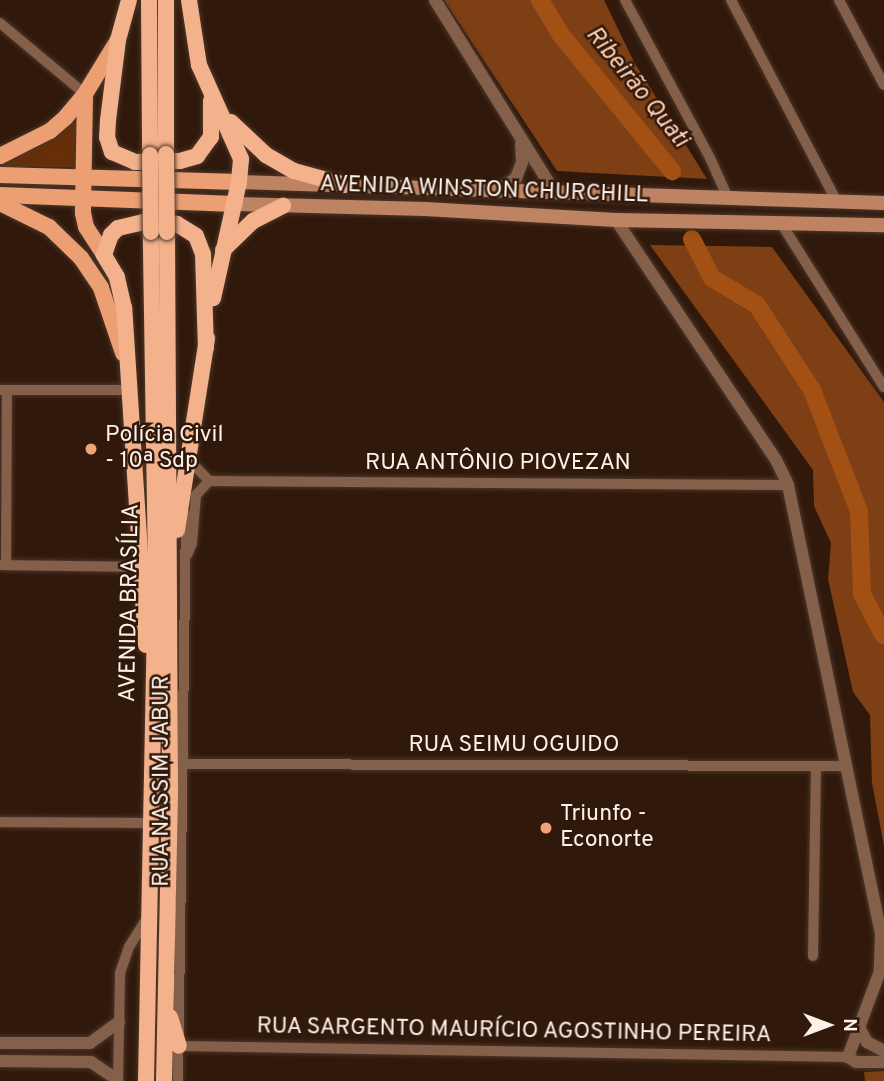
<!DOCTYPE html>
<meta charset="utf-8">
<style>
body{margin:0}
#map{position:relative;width:884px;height:1081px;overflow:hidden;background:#30190b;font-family:Overpass,sans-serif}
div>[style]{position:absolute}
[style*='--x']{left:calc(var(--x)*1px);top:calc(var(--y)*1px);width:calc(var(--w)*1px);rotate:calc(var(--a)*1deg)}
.green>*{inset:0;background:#672f07}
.forest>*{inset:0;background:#7e3f14}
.river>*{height:18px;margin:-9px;padding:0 9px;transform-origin:9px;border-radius:9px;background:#a35015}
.roads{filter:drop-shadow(0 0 2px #4d372a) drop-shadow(0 0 2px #4d372a)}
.minor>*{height:10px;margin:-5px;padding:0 5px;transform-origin:5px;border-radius:5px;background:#84604b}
.tertiary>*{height:12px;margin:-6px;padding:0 6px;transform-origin:6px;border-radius:6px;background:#84604b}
.secondary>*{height:14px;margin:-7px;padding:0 7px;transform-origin:7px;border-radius:7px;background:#be8362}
.primary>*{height:16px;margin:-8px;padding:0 8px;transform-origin:8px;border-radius:8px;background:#eb9f73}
.trunk>*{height:16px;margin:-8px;padding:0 8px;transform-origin:8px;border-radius:8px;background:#f3b18c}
.bridges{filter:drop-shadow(0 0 2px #4d372a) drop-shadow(0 0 2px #4d372a)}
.trunk-bridge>*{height:16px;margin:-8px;padding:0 8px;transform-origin:8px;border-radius:8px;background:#f3b18c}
.dots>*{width:19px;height:19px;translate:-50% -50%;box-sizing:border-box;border:4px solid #30190b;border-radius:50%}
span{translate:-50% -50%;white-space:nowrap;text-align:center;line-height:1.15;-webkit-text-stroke:5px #30190b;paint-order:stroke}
.street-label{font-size:23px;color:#fef1e9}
.poi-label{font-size:23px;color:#fef1e9}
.left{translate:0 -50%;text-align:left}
.water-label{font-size:24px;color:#fecfb6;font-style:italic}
.north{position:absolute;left:793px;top:990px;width:70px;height:70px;-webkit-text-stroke:5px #30190b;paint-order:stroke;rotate:90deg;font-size:19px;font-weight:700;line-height:28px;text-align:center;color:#fef1e9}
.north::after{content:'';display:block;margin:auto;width:24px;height:32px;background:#fef1e9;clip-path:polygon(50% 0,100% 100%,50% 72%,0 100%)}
</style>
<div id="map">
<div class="green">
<div style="clip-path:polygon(83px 111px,76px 167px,0 167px,0 164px,39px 146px)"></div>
</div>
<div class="forest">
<div style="clip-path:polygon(444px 0,604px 0,634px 62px,707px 179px,557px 171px)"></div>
<div style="clip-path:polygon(650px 245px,772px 247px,884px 402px,884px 846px,872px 783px,870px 715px,853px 692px,828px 579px,831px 543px,814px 506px,813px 470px)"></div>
<div style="clip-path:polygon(884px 1071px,884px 1081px,865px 1081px,864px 1072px)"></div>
</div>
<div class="river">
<div style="--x:540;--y:0;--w:41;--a:59"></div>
<div style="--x:561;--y:35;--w:176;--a:50.8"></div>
<div style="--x:692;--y:239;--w:44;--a:62.9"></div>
<div style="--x:712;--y:278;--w:52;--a:31"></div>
<div style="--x:757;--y:305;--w:101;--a:57.1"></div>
<div style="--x:812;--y:390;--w:130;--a:68.8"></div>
<div style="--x:859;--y:511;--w:83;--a:87.9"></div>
<div style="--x:862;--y:594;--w:47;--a:62.4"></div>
</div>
<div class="roads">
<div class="minor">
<div style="--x:625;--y:0;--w:179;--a:61.7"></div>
<div style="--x:710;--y:158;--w:44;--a:65.8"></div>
<div style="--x:731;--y:0;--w:228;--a:62.3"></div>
<div style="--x:839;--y:0;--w:96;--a:62.1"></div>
<div style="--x:0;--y:23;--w:111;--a:39.9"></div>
<div style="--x:781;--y:223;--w:194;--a:57.9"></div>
<div style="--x:0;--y:390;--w:130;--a:0"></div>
<div style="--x:190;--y:461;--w:28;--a:46"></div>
<div style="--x:209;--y:481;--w:579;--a:0.4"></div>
<div style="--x:187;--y:555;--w:13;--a:-67"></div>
<div style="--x:192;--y:543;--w:48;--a:-85.2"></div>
<div style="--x:196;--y:495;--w:19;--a:-47"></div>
<div style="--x:1;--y:565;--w:139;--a:0.8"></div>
<div style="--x:6;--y:565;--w:175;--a:-89.7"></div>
<div style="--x:182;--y:764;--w:664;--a:0.17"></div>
<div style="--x:0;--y:822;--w:150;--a:0.4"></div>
<div style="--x:813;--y:956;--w:190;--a:-89.1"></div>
<div style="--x:179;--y:1046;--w:669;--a:0.94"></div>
<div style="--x:118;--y:1081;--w:108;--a:-88.9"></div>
<div style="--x:120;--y:973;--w:28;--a:-71"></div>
<div style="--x:129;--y:947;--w:34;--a:-58"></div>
<div style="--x:178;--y:1081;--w:566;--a:-89.19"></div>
</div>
<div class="tertiary">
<div style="--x:435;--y:0;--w:225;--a:58.1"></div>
<div style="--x:499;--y:190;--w:21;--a:-35"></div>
<div style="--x:516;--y:178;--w:17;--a:-69"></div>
<div style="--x:522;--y:162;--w:18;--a:-93"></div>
<div style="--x:616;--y:220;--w:288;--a:56.3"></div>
<div style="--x:776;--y:460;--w:28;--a:64"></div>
<div style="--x:788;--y:485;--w:458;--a:78.3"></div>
<div style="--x:881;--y:933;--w:38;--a:92"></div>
<div style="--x:880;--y:971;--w:92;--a:110.4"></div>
<div style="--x:860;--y:1029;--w:15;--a:62"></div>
<div style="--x:867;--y:1042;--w:19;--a:28"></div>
<div style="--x:0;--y:1043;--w:90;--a:0"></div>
<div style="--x:90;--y:1043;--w:36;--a:-36"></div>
<div style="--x:848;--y:1057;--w:9;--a:32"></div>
<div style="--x:856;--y:1062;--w:28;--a:0"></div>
<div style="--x:0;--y:1061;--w:91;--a:0.6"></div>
<div style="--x:91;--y:1062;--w:32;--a:34"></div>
</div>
<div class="secondary">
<div style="--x:239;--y:182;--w:645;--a:1.86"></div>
<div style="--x:235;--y:204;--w:190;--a:1.5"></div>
<div style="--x:425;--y:209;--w:191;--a:3.3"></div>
<div style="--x:616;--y:220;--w:268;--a:1.1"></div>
</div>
<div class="primary">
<div style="--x:85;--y:94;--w:119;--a:91"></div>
<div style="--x:83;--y:213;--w:14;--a:78"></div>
<div style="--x:86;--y:227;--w:33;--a:57"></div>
<div style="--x:0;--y:156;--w:56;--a:-26.6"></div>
<div style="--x:50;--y:131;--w:20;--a:-41"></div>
<div style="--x:65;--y:118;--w:31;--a:-50"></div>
<div style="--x:85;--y:94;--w:63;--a:-58.6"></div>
<div style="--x:0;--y:175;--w:239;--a:1.7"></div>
<div style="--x:0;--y:195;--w:235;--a:2.2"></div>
<div style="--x:0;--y:203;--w:55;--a:26.1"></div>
<div style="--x:49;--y:227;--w:45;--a:44.1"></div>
<div style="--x:81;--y:258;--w:36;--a:56"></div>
<div style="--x:101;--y:288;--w:69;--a:71.3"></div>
</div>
<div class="trunk">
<div style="--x:129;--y:0;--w:41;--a:105.4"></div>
<div style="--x:118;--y:40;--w:81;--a:97.1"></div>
<div style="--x:108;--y:120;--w:17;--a:93"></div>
<div style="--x:107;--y:137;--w:16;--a:72"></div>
<div style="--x:112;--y:152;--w:25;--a:23"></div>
<div style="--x:135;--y:162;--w:45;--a:-1.3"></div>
<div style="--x:180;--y:161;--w:18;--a:-16"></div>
<div style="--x:197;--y:156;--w:24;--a:-54"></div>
<div style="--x:211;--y:137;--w:36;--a:-90"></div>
<div style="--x:149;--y:0;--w:155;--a:89.6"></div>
<div style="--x:166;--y:0;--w:154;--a:90"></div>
<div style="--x:189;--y:0;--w:66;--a:81.3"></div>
<div style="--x:199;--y:65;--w:103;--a:65.9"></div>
<div style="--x:241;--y:159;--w:23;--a:95"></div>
<div style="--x:239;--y:182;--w:119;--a:102.6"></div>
<div style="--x:231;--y:122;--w:48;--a:43.3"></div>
<div style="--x:266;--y:155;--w:32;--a:30"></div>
<div style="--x:294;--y:171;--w:53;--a:15.4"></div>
<div style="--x:223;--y:250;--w:42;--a:-44"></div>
<div style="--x:253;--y:221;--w:34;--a:-27"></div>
<div style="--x:177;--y:530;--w:194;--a:-81.1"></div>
<div style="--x:146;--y:645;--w:338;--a:-93.7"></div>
<div style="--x:124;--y:308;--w:32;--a:-103"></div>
<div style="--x:117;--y:277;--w:26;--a:-121"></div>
<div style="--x:104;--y:255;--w:21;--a:-71"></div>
<div style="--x:111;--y:235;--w:10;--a:-45"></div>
<div style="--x:118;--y:228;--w:26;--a:-13"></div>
<div style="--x:143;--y:222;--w:34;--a:3"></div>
<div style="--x:177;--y:224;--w:22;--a:32"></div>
<div style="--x:196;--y:236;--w:19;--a:69"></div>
<div style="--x:203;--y:254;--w:94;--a:88.2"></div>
<div style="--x:170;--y:1017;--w:30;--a:73"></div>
<div style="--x:146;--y:1081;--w:512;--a:-88.88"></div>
<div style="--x:156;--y:569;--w:337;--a:-90.9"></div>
<div style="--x:164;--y:1081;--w:294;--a:-88.8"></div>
<div style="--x:170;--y:787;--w:555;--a:-90.31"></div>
</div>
</div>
<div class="bridges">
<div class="trunk-bridge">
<div style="--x:166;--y:154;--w:78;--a:89.3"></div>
<div style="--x:150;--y:155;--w:77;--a:89.3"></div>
</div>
</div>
<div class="dots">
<div style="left:91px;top:449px;background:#efa377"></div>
<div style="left:546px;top:828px;background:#efa377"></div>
</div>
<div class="street-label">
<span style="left:484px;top:191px;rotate:2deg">AVENIDA WINSTON CHURCHILL</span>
<span style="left:498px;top:464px">RUA ANTÔNIO PIOVEZAN</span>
<span style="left:131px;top:603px;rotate:-89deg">AVENIDA BRASÍLIA</span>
<span style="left:514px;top:746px">RUA SEIMU OGUIDO</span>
<span style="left:163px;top:781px;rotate:-90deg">RUA NASSIM JABUR</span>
<span style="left:514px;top:1032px;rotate:1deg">RUA SARGENTO MAURÍCIO AGOSTINHO PEREIRA</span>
</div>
<div class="poi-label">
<span class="left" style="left:105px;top:449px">Polícia Civil<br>- 10ª Sdp</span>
<span class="left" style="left:560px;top:828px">Triunfo -<br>Econorte</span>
</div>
<div class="water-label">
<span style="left:636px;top:88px;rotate:51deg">Ribeirão Quati</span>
</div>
<div class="north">N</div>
</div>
